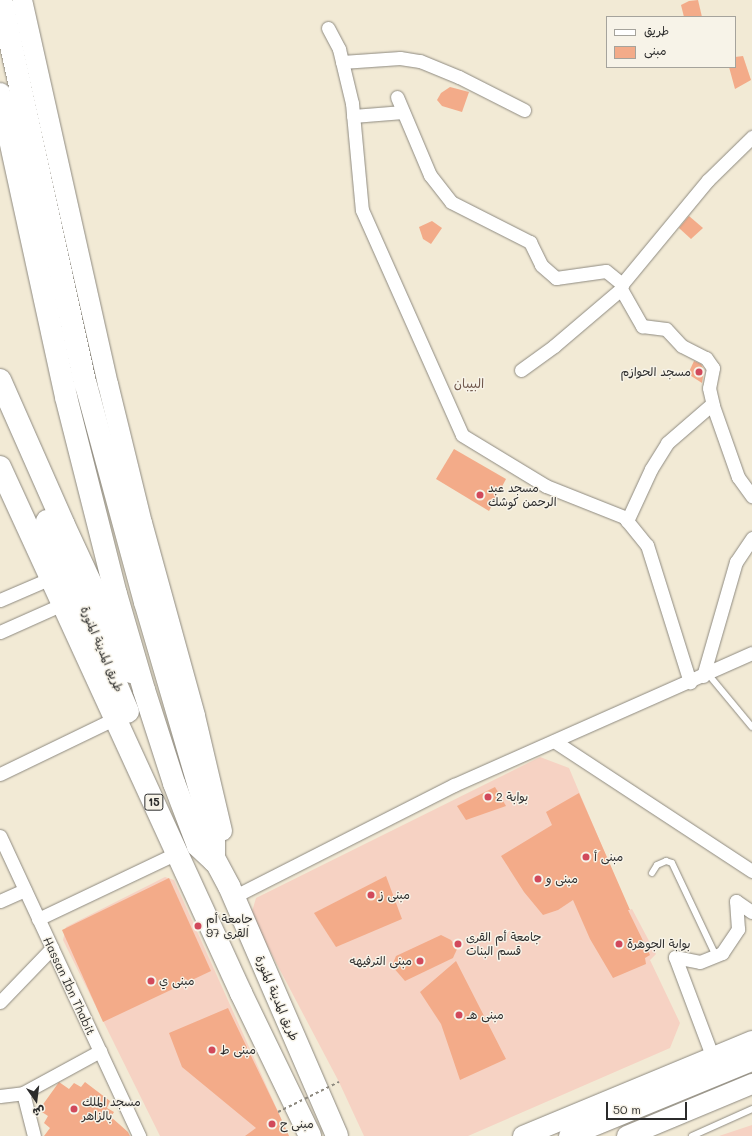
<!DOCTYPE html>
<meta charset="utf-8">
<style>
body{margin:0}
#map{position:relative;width:752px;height:1136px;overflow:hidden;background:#f2ead5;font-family:Mali,"Playpen Sans Arabic",sans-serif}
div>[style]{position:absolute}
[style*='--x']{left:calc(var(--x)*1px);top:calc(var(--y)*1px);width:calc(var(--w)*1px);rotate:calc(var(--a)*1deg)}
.built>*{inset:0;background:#f6d2c3}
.building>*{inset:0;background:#f3ab89}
.roads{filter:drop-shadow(0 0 1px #8e8a80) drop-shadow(0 0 1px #8e8a80)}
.service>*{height:6px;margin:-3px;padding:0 3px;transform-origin:3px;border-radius:3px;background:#fff}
.minor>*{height:13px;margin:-6.5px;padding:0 6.5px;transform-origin:6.5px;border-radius:6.5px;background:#fff}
.primary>*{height:20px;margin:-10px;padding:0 10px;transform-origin:10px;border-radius:10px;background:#fff}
.trunk>*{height:22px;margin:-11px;padding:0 11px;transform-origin:11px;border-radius:11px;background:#fff}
.motorway>*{height:22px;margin:-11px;padding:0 11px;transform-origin:11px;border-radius:11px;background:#fff}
.path-bridge>*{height:2px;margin-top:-1px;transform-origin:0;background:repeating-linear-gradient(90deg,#8e8a80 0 3px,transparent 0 6px)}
.dots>*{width:11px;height:11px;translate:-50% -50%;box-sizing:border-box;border:2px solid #f7f3e8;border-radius:50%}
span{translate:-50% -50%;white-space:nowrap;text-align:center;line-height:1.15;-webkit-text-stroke:3px #f7f3e8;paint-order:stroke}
.shield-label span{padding:1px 3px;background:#f7f3e8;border:1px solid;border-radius:3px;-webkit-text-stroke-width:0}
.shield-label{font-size:11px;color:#2b2b2b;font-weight:700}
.poi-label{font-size:12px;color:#2b2b2b}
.right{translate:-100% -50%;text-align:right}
.left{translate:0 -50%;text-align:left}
.street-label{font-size:12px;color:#2b2b2b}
.neighbourhood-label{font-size:13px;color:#71584c}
.legend{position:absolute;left:606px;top:16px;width:130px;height:52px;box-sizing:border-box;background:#f7f3e8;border:1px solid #a5a39c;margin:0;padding:5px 7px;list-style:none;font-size:12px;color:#2b2b2b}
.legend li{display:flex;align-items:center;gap:8px;height:20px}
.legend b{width:20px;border:1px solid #a5a39c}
.north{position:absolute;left:16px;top:1080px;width:40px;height:40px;-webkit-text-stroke:3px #f7f3e8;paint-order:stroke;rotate:166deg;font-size:11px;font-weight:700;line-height:16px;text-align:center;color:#2b2b2b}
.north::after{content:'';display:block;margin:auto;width:14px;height:18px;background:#2b2b2b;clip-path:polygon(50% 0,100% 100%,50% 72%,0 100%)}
.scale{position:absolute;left:606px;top:1102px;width:81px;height:18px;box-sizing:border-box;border:2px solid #2b2b2b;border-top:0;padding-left:5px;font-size:12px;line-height:14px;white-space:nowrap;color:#2b2b2b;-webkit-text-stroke:3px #f7f3e8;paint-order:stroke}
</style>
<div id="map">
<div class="built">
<div style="clip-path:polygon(540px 757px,569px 768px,629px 910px,632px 909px,656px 954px,650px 960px,680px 1023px,670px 1048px,468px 1136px,364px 1136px,339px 1082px,251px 915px,256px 898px)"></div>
<div style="clip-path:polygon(165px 877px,174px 880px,289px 1136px,160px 1136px,63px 940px,66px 927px)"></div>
<div style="clip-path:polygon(752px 1125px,752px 1136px,719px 1136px)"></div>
</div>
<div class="building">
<div style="clip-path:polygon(698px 0,702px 17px,684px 17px,681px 5px,689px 1px)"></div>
<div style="clip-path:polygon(743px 56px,751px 80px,735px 89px,729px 67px,735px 67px,735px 57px)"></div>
<div style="clip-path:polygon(450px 87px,469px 92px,462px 112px,442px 106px,437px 100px,441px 93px)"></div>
<div style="clip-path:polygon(689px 216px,703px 228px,691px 239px,679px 228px)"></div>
<div style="clip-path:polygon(432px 221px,442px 228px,431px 244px,423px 239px,419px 227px)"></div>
<div style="clip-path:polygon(694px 361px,701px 364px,704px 370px,702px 383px,688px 374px)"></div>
<div style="clip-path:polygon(454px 449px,506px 479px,489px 511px,436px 479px)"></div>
<div style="clip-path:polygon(495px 787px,506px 806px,466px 820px,457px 806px)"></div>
<div style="clip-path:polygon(579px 793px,630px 910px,628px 910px,650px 955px,645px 958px,646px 964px,613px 978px,590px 939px,573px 900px,558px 910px,543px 915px,524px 892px,501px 856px,552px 825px,546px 812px)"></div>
<div style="clip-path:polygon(386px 876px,402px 919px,336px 947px,314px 913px)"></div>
<div style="clip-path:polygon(169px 878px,211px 971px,103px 1022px,62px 930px)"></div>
<div style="clip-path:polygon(441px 935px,451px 940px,457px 949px,453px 958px,405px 981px,392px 966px,396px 956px)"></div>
<div style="clip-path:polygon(456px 961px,506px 1059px,460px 1080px,441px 1024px,420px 992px)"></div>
<div style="clip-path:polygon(228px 1008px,278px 1112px,289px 1136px,245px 1136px,256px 1128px,182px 1067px,169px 1033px)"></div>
<div style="clip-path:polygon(59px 1082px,69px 1089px,74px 1083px,81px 1087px,85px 1082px,110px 1101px,107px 1108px,114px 1112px,111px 1117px,128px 1132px,130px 1136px,44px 1136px,50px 1128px,44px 1123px,48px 1116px,39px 1110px)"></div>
</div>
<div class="roads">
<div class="service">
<div style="--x:708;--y:674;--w:69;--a:50.3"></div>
<div style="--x:652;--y:873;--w:9;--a:-58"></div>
<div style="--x:657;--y:865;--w:10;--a:-24"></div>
<div style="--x:666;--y:861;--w:6;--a:18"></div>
<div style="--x:672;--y:863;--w:103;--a:64.7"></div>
<div style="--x:692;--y:1136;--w:66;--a:-24.2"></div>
</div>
<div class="minor">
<div style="--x:328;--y:28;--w:24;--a:62"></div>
<div style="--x:339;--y:49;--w:56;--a:76.5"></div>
<div style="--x:352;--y:103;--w:107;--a:84.7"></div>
<div style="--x:362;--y:210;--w:246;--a:66"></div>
<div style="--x:462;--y:435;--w:98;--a:31.3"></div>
<div style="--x:546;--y:486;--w:84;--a:21.7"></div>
<div style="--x:624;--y:517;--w:36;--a:51"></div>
<div style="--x:647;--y:545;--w:144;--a:72.6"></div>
<div style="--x:342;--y:62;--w:58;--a:-3.9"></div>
<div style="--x:400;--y:58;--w:20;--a:9"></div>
<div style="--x:420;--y:61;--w:42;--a:22.3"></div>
<div style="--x:459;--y:77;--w:73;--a:26.9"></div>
<div style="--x:397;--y:97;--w:85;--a:67.1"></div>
<div style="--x:430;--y:175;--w:34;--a:52"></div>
<div style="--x:451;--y:202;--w:89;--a:26.9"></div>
<div style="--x:530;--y:242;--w:25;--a:64"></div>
<div style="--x:541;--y:265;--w:20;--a:41"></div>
<div style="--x:556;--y:278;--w:50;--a:-8"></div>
<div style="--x:606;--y:271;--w:21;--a:39"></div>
<div style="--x:353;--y:116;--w:50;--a:-4.6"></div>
<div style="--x:621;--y:289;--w:43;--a:60.4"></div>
<div style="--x:642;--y:326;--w:24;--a:7"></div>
<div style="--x:666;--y:329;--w:23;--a:47"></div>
<div style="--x:682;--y:346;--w:27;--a:27"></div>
<div style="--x:706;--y:358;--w:12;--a:55"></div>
<div style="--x:713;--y:368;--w:20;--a:101"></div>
<div style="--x:709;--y:388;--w:18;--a:77"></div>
<div style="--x:713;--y:406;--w:75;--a:70.6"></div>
<div style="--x:738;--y:477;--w:24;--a:54"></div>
<div style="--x:521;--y:370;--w:41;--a:-36"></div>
<div style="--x:554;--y:346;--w:88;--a:-40.4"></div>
<div style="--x:621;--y:289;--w:5;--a:-79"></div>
<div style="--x:622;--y:284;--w:135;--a:-50.4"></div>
<div style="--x:708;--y:180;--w:62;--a:-44.3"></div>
<div style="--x:627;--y:521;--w:57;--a:-65.2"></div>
<div style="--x:651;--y:469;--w:31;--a:-58"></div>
<div style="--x:667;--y:443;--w:60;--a:-40.9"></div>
<div style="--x:0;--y:600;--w:56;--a:-23.3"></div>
<div style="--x:0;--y:632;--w:69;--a:-24"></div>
<div style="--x:703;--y:676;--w:119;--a:-73.9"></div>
<div style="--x:736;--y:562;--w:29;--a:-56"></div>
<div style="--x:554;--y:741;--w:237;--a:33.3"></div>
<div style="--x:0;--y:774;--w:129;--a:-25.8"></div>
<div style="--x:0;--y:836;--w:331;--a:65.1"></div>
<div style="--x:233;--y:897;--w:248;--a:-26.9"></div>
<div style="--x:454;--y:785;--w:326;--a:-23.9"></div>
<div style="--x:0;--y:901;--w:27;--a:-24"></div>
<div style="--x:736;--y:901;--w:19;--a:35"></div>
<div style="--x:38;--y:919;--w:154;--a:-25.4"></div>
<div style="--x:675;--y:957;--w:108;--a:69.4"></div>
<div style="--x:675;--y:957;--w:25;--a:11"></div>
<div style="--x:700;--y:962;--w:24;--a:-22"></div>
<div style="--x:722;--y:953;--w:29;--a:-56"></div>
<div style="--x:738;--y:929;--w:28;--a:-94"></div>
<div style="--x:0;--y:1002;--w:75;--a:-46.1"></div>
<div style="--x:0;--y:1096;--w:23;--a:-7"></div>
<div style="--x:34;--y:1136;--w:44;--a:-104.3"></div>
<div style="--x:23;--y:1093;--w:88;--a:-28.6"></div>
</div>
<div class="primary">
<div style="--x:22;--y:0;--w:394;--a:77.4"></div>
<div style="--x:108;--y:384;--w:143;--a:76.3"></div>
<div style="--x:142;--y:523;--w:200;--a:74.6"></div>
<div style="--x:195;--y:716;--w:118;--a:76.8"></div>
<div style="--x:523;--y:1136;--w:248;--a:-22.5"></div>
<div style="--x:569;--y:1136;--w:198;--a:-22.3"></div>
<div style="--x:627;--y:1136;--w:135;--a:-22.6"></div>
</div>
<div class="trunk">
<div style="--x:0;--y:380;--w:158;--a:66.2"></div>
<div style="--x:64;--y:525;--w:162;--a:65.2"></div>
<div style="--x:0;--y:467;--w:579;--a:65.38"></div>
<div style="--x:241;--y:993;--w:159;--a:64.2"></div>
<div style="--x:47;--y:521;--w:207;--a:67"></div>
<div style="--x:206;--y:843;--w:49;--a:61.9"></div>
<div style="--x:229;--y:886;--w:272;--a:66.6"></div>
</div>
<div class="motorway">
<div style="--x:1;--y:0;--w:394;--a:77.6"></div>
<div style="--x:86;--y:385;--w:225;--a:74.8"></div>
<div style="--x:145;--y:602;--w:246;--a:73.7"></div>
<div style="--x:214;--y:838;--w:23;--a:90"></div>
<div style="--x:0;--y:94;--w:310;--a:77.7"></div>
<div style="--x:66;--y:397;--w:203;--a:75.8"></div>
<div style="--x:116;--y:594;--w:100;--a:73.7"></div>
<div style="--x:144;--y:690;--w:98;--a:72.1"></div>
<div style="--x:174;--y:783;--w:67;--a:69.1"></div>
<div style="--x:198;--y:846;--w:22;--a:43"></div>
</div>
</div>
<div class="path-bridge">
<div style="--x:278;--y:1112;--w:68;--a:-26.2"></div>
</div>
<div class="dots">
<div style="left:699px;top:372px;background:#d1495b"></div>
<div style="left:480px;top:495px;background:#d1495b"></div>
<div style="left:488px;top:797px;background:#d1495b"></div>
<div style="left:586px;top:857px;background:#d1495b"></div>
<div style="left:538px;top:879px;background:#d1495b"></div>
<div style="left:371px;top:895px;background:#d1495b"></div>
<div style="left:198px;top:926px;background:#d1495b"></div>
<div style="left:458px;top:944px;background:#d1495b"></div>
<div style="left:619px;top:944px;background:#d1495b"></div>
<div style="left:420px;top:961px;background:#d1495b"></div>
<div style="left:151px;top:981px;background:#d1495b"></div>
<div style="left:459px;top:1015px;background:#d1495b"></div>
<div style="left:212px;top:1050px;background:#d1495b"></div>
<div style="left:74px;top:1109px;background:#d1495b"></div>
<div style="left:272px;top:1124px;background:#d1495b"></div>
</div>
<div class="shield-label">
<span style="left:154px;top:802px">15</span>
</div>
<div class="poi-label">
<span class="right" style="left:691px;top:372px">مسجد الحوازم</span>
<span class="left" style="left:488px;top:495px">مسجد عبد<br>الرحمن كوشك</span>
<span class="left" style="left:496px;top:797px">بوابة 2</span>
<span class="left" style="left:594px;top:857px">مبنى أ</span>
<span class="left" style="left:546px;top:879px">مبنى و</span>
<span class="left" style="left:379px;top:895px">مبنى ز</span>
<span class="left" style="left:206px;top:926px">جامعة أم<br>القرى 97</span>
<span class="left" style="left:466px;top:944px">جامعة أم القرى<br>قسم البنات</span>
<span class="left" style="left:627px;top:944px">بوابة الجوهرة</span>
<span class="right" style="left:412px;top:961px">مبنى الترفيهه</span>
<span class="left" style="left:159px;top:981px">مبنى ي</span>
<span class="left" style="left:467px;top:1015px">مبنى هـ</span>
<span class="left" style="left:220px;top:1050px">مبنى ط</span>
<span class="left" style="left:82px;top:1109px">مسجد الملك<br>بالزاهر</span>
<span class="left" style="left:280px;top:1124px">مبنى ح</span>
</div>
<div class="street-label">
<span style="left:102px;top:649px;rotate:67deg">طريق المدينة المنورة</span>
<span style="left:69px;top:986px;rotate:65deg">Hassan Ibn Thabit</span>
<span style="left:277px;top:998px;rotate:67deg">طريق المدينة المنورة</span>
</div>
<div class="neighbourhood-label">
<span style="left:469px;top:383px">البيبان</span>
</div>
<ul class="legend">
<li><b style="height:5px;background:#fff"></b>طريق</li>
<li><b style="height:11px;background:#f3ab89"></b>مبنى</li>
</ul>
<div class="north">ش</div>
<div class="scale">50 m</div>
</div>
